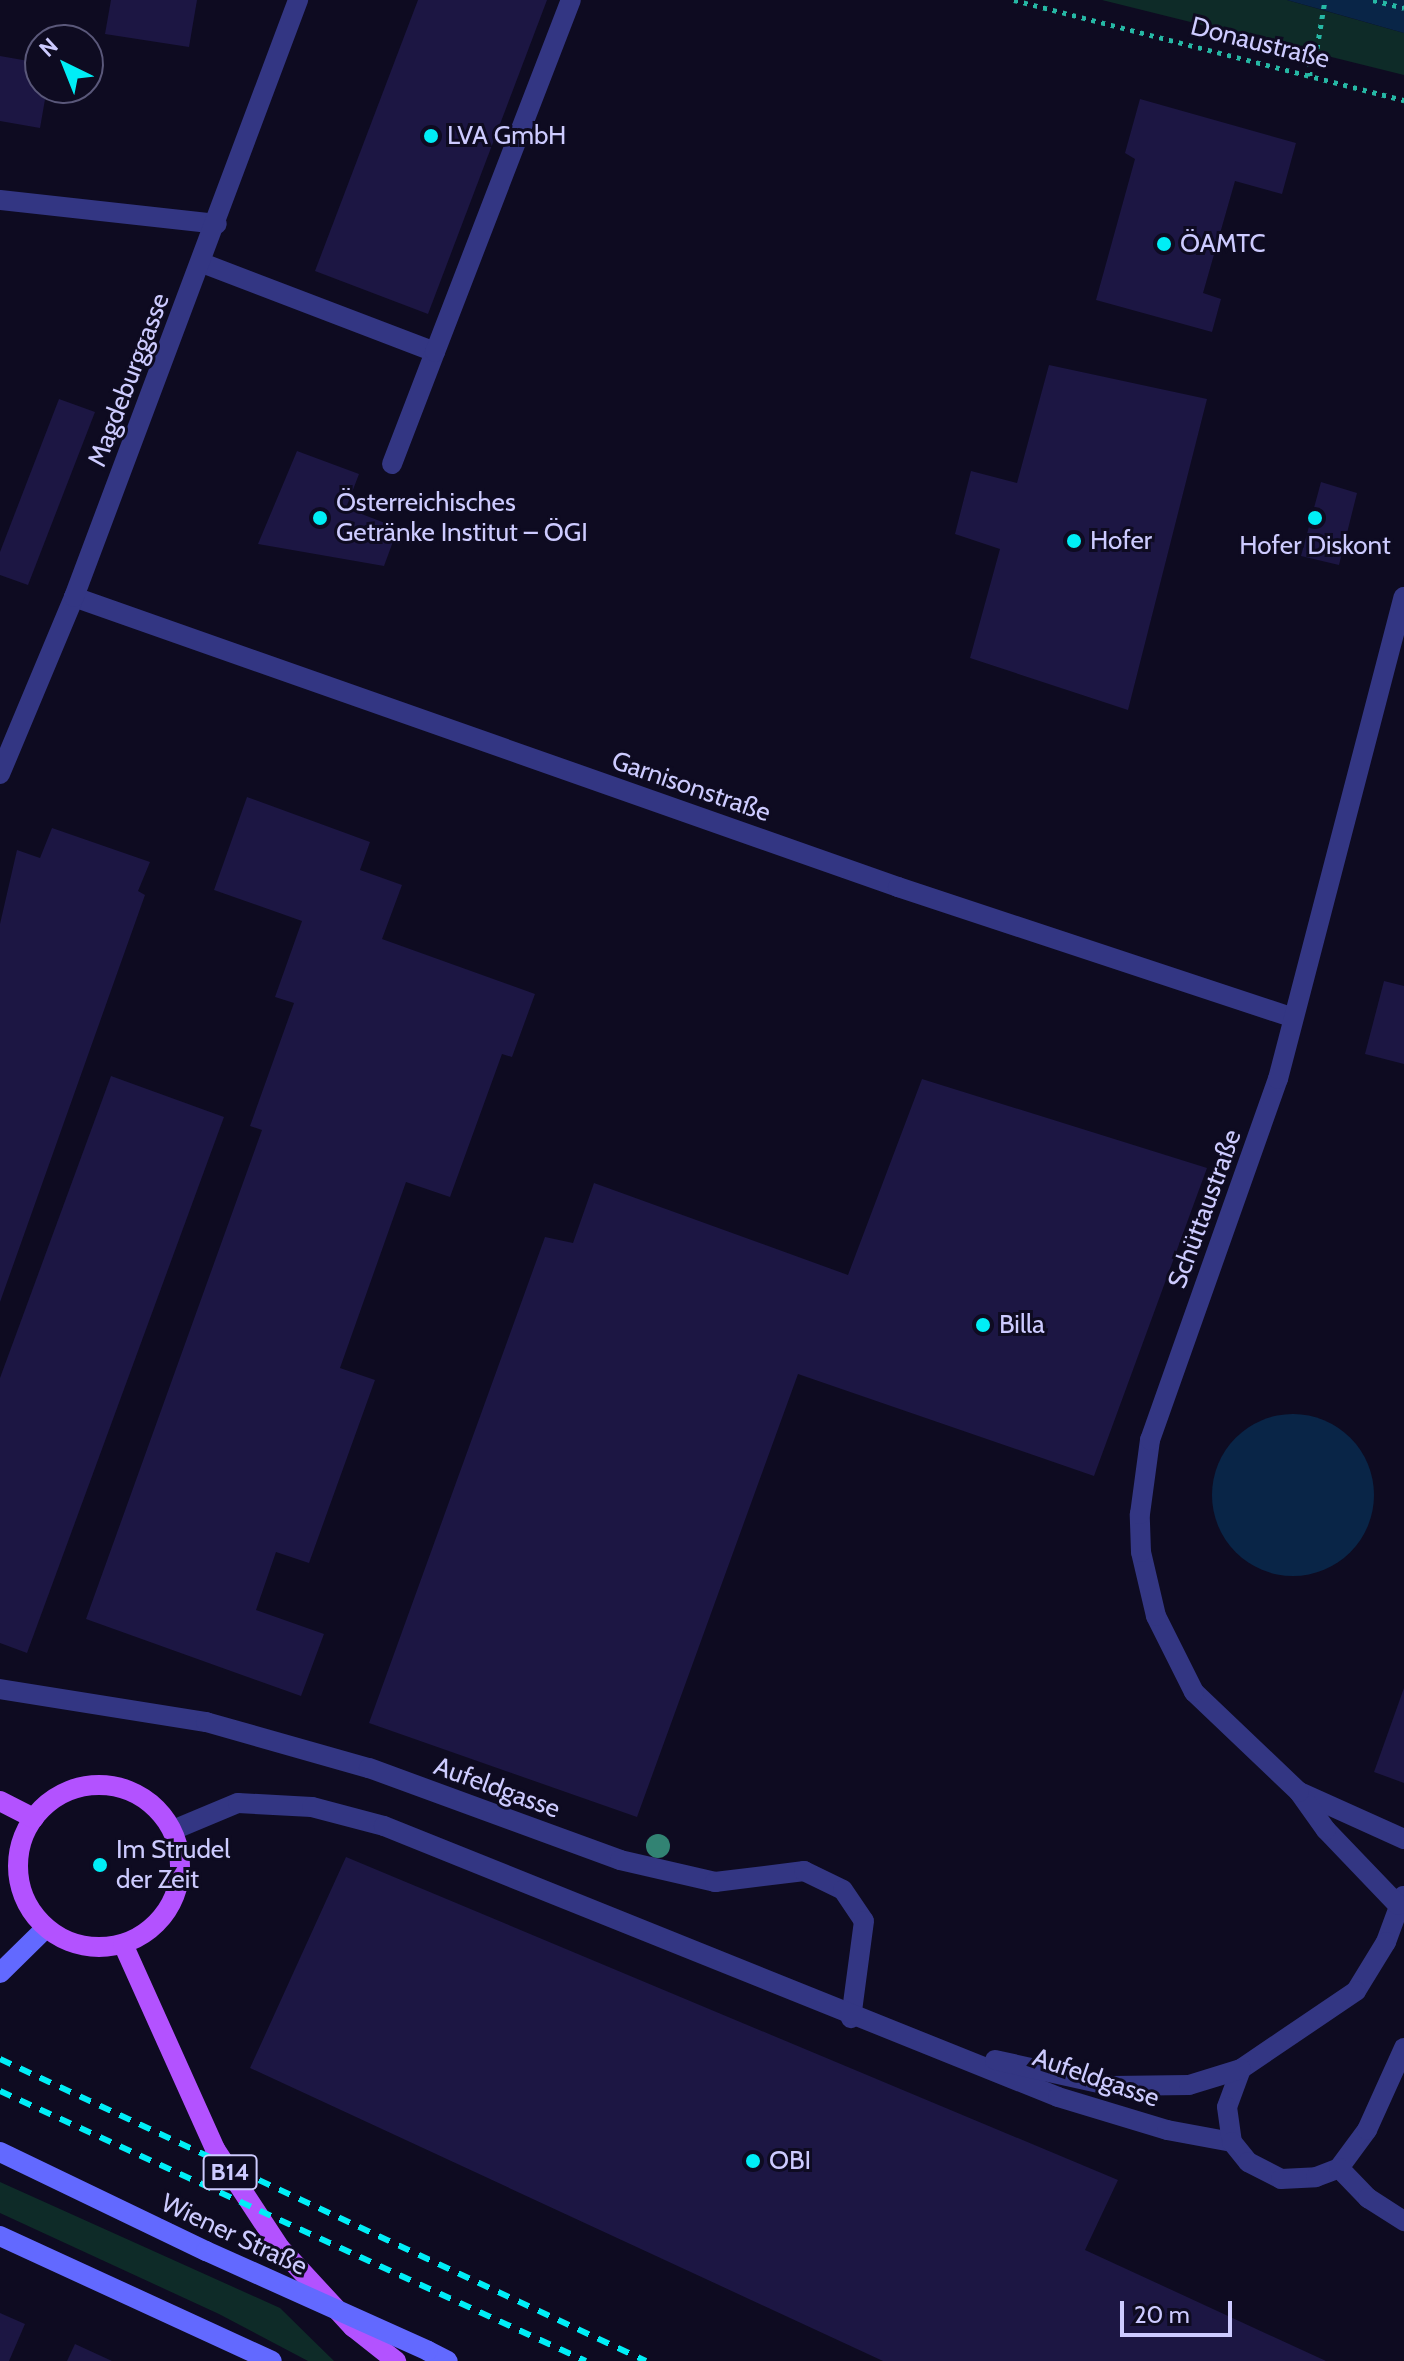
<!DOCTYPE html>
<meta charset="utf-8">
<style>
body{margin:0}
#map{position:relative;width:1404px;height:2361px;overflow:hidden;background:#0e0b21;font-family:Cabin,sans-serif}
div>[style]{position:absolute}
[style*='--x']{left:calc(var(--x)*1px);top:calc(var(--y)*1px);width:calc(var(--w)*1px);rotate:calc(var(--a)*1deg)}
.green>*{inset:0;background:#0e2b28}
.water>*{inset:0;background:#092547}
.round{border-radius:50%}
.building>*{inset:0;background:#1c1643}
.path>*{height:5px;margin-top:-2.5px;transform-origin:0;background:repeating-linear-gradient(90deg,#26b8a5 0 4px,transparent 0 10px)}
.lane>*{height:20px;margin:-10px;padding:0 10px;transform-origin:10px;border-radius:10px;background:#333683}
.street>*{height:20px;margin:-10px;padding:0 10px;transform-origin:10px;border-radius:10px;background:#333683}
.secondary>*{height:20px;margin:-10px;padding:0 10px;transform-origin:10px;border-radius:10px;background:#6269ff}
.primary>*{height:20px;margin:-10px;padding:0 10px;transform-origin:10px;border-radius:10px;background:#b352ff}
.primary>.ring{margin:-10px;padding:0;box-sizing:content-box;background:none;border:20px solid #b352ff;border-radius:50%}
.rail>*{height:6px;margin-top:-3px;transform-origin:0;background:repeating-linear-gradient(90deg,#00eef6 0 12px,transparent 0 22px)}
.secondary-bridge>*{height:20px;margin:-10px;padding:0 10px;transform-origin:10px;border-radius:10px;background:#6269ff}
.trees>*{width:24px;height:24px;margin:-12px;border-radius:50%;background:#328373}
.dots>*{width:22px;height:22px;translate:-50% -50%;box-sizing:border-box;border:4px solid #0e0b21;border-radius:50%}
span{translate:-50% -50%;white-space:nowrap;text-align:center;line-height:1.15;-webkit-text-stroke:6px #0e0b21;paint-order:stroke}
.shield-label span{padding:2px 6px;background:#0e0b21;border:2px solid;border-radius:6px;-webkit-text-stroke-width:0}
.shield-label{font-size:24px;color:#cdcbff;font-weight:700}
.street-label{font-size:26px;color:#cdcbff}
.poi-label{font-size:26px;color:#cdcbff}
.left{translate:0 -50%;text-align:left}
.north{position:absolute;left:24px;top:24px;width:80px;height:80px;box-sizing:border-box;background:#0e0b21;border:2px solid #5a587a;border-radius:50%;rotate:317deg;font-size:22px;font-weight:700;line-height:32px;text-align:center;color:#cdcbff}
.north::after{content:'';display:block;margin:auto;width:28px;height:36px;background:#00eef6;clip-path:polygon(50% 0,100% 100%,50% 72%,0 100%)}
.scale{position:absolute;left:1120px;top:2301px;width:112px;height:36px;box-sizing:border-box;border:4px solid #cdcbff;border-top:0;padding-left:10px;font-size:24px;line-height:28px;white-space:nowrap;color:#cdcbff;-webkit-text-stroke:6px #0e0b21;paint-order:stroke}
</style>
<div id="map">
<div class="green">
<div style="clip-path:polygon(1102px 0,1287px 0,1404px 33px,1404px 75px)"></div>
<div style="clip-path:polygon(0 2182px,280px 2308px,334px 2361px,308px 2361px,219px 2314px,0 2213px)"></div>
</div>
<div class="water">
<div style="clip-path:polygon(1287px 0,1404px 0,1404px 33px,1323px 10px)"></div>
<div class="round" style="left:1212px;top:1414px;width:162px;height:162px"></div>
</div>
<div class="building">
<div style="clip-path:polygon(111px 0,197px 0,189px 47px,105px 34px)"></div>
<div style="clip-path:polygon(418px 0,547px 0,428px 314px,315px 271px)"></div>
<div style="clip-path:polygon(0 56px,40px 63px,40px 88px,47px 88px,40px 128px,0 121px)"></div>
<div style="clip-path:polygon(1140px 99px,1296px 143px,1282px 194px,1235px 181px,1203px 293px,1221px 299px,1212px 332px,1096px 300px,1135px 159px,1125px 153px)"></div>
<div style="clip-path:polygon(1049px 365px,1207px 399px,1128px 710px,970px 658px,1000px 549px,955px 534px,971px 471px,1017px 483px)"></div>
<div style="clip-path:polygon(59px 399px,95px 412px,28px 585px,0 575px,0 552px)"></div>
<div style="clip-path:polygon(297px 451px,359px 474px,346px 508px,398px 528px,384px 566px,258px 544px)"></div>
<div style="clip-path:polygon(1321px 482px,1357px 493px,1339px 565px,1301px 556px)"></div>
<div style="clip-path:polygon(247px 797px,370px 842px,360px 870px,402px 885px,382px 939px,535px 994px,512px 1057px,502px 1054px,450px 1197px,406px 1182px,340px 1368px,375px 1380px,309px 1563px,276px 1552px,256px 1610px,324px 1634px,301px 1696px,86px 1619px,262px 1130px,250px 1126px,294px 1003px,275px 997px,302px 921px,214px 890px)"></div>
<div style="clip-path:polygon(52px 828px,150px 862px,138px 891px,145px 895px,0 1302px,0 924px,17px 850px,40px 858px)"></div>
<div style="clip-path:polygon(1384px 981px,1404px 986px,1404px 1064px,1365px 1054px)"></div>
<div style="clip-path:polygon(111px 1076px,224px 1117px,27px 1653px,0 1643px,0 1378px)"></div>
<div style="clip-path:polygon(922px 1079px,1207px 1168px,1094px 1476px,798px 1374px,637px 1817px,369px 1723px,545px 1237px,573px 1243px,594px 1183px,848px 1275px)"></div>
<div style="clip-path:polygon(1404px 1688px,1404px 1783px,1374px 1772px)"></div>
<div style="clip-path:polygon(346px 1857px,1118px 2180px,1085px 2250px,1326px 2361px,883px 2361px,250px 2068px)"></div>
<div style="clip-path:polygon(0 2313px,25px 2324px,9px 2361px,0 2361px)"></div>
<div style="clip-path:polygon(75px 2344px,112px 2361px,67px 2361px)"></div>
</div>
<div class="path">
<div style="--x:1014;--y:0;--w:403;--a:14.4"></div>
<div style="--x:1373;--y:0;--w:32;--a:14"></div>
<div style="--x:1310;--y:76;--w:23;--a:-92"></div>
<div style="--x:1309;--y:53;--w:9;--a:-32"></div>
<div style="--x:1317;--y:48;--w:49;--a:-80.5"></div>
</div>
<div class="lane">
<div style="--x:202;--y:263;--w:249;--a:20.9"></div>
<div style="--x:435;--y:352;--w:120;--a:111"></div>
<div style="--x:435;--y:352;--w:377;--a:-68.9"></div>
</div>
<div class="street">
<div style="--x:0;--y:200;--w:218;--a:6.3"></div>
<div style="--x:74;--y:597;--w:874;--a:19.39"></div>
<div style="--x:898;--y:887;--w:416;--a:18.3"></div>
<div style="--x:0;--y:774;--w:192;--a:-67.3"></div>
<div style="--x:74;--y:597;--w:638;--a:-69.43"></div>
<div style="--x:0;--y:1689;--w:209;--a:9.1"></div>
<div style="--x:206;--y:1722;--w:169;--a:15.8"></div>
<div style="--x:369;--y:1768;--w:267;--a:20.1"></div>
<div style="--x:620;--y:1860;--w:98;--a:13"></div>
<div style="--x:715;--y:1882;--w:90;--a:-7"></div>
<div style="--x:804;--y:1871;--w:43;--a:26"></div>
<div style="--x:843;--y:1890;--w:37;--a:56"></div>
<div style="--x:864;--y:1921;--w:98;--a:97.6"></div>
<div style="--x:1302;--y:1793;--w:112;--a:24.3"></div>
<div style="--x:173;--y:1830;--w:70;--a:-22.6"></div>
<div style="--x:238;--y:1803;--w:74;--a:3.1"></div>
<div style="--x:312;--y:1807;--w:74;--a:14.8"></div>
<div style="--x:384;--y:1826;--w:726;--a:21.9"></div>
<div style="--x:1058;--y:2097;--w:114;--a:16.8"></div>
<div style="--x:1167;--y:2130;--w:66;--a:10.5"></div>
<div style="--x:1403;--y:1896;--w:49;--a:110.3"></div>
<div style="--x:1386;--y:1942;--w:57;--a:121.5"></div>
<div style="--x:1356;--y:1991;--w:139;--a:145.9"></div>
<div style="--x:1241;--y:2069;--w:40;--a:110.2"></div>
<div style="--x:1227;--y:2107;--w:35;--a:82"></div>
<div style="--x:1232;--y:2142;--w:26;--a:51"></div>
<div style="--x:1248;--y:2162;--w:37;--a:27"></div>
<div style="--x:1281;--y:2179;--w:35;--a:-3"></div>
<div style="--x:1316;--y:2177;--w:25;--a:-21"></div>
<div style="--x:1339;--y:2168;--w:47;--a:-53.6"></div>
<div style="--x:1367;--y:2130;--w:90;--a:-65.7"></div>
<div style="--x:1398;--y:1905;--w:104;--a:-133.8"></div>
<div style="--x:1326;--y:1830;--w:47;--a:-125.4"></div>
<div style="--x:1299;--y:1792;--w:145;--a:-136.4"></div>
<div style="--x:1194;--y:1692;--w:85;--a:-116.6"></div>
<div style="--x:1156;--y:1616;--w:66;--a:-103.2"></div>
<div style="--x:1141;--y:1552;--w:38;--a:-92"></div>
<div style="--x:1140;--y:1514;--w:75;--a:-82.3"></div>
<div style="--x:1150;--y:1440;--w:383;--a:-70.5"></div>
<div style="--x:1278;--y:1079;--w:498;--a:-75.4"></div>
<div style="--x:995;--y:2060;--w:120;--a:12.5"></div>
<div style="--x:1112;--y:2086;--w:77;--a:-0.7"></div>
<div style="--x:1189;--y:2085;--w:54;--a:-17.1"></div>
<div style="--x:1339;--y:2168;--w:42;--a:46"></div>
<div style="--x:1368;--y:2198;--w:43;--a:32.6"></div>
</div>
<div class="secondary">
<div style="--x:0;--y:1973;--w:64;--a:-44.4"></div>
<div style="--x:0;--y:2152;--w:229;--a:25.7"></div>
<div style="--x:0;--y:2236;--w:299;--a:24.7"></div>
<div style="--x:428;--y:2351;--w:22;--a:27"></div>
</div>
<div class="primary">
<div class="ring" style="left:18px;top:1785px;width:142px;height:142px"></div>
<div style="--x:0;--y:1801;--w:38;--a:27"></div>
<div style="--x:123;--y:1944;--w:225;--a:65.8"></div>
<div style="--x:215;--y:2149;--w:118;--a:56.7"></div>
<div style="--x:280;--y:2248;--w:108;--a:47.3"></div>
<div style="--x:353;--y:2327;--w:55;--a:38.3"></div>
</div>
<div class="rail">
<div style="--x:0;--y:2059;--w:713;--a:25.06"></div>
<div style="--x:0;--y:2091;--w:645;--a:24.74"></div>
</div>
<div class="secondary-bridge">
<div style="--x:206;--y:2251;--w:243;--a:24.2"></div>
</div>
<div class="trees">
<div style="left:658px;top:1846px"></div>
</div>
<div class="dots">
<div style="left:431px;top:136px;background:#00eef6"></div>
<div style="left:1164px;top:244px;background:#00eef6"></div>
<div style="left:320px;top:518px;background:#00eef6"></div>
<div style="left:1315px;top:518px;background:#00eef6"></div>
<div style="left:1074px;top:541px;background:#00eef6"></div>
<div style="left:983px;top:1325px;background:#00eef6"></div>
<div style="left:100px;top:1865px;background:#00eef6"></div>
<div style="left:753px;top:2161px;background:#00eef6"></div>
</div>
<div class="shield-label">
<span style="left:230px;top:2172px">B14</span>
</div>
<div class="street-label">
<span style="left:1260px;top:43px;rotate:14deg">Donaustraße</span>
<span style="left:129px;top:380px;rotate:-69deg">Magdeburggasse</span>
<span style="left:691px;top:787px;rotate:19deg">Garnisonstraße</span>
<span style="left:1205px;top:1209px;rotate:-70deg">Schüttaustraße</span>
<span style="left:497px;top:1788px;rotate:20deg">Aufeldgasse</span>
<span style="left:1096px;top:2078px;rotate:19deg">Aufeldgasse</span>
<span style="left:234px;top:2235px;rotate:25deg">Wiener Straße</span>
</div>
<div class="poi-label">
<span class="left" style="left:447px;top:136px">LVA GmbH</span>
<span class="left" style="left:1180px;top:244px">ÖAMTC</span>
<span class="left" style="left:336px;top:518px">Österreichisches<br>Getränke Institut – ÖGI</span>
<span class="left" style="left:1090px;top:541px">Hofer</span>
<span style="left:1315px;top:546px">Hofer Diskont</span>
<span class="left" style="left:999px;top:1325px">Billa</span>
<span class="left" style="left:116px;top:1865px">Im Strudel<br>der Zeit</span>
<span class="left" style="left:769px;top:2161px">OBI</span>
</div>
<div class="north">N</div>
<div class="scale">20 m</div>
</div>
